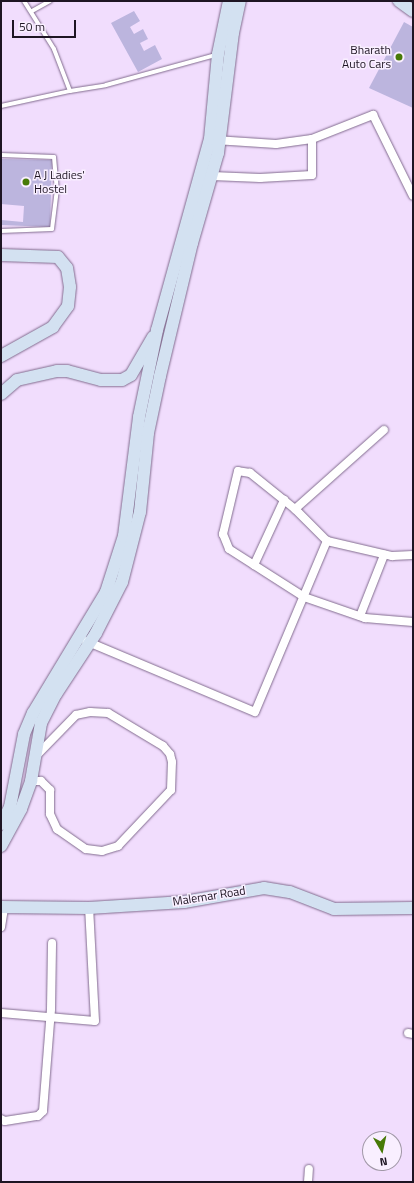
<!DOCTYPE html>
<style>
body{margin:0}
#map{position:relative;width:414px;height:1183px;overflow:hidden;background:#f1ddfd;font-family:"Titillium Web",sans-serif}
div>[style]{position:absolute}
[style*='--x']{left:calc(var(--x)*1px);top:calc(var(--y)*1px);width:calc(var(--w)*1px);rotate:calc(var(--a)*1deg)}
.building>*{inset:0;background:#bcb5de}
.roads{filter:drop-shadow(0 0 1px #826c8f) drop-shadow(0 0 1px #826c8f)}
.lane>*{height:4px;margin:-2px;padding:0 2px;transform-origin:2px;border-radius:2px;background:#fff}
.street>*{height:8px;margin:-4px;padding:0 4px;transform-origin:4px;border-radius:4px;background:#fff}
.secondary>*{height:12px;margin:-6px;padding:0 6px;transform-origin:6px;border-radius:6px;background:#d3e1f1}
.dots>*{width:11px;height:11px;translate:-50% -50%;box-sizing:border-box;border:2px solid #f9efff;border-radius:50%}
span{translate:-50% -50%;white-space:nowrap;text-align:center;line-height:1.15;-webkit-text-stroke:3px #f9efff;paint-order:stroke}
.poi-label{font-size:12px;color:#1e1523}
.right{translate:-100% -50%;text-align:right}
.left{translate:0 -50%;text-align:left}
.street-label{font-size:12px;color:#1e1523}
.frame{position:absolute;inset:0;border:2px solid #1e1523;pointer-events:none}
.north{position:absolute;left:362px;top:1131px;width:40px;height:40px;box-sizing:border-box;background:#f9efff;border:1px solid #a198a7;border-radius:50%;rotate:171deg;font-size:11px;font-weight:700;line-height:16px;text-align:center;color:#1e1523}
.north::after{content:'';display:block;margin:auto;width:14px;height:18px;background:#477a07;clip-path:polygon(50% 0,100% 100%,50% 72%,0 100%)}
.scale{position:absolute;left:12px;top:20px;width:64px;height:18px;box-sizing:border-box;border:2px solid #1e1523;border-top:0;padding-left:5px;font-size:12px;line-height:14px;white-space:nowrap;color:#1e1523;-webkit-text-stroke:3px #f9efff;paint-order:stroke}
</style>
<div id="map">
<div class="building">
<div style="clip-path:polygon(134px 11px,140px 21px,130px 27px,134px 34px,143px 29px,148px 39px,140px 43px,144px 51px,155px 45px,162px 59px,138px 72px,111px 23px)"></div>
<div style="clip-path:polygon(404px 22px,413px 27px,413px 108px,369px 88px)"></div>
<div style="clip-path:polygon(1px 159px,52px 160px,50px 227px,1px 225px,1px 220px,23px 222px,24px 206px,1px 204px)"></div>
</div>
<div class="roads">
<div class="lane">
<div style="--x:32;--y:11;--w:21;--a:-29"></div>
<div style="--x:70;--y:91;--w:36;--a:-9"></div>
<div style="--x:106;--y:85;--w:114;--a:-15.3"></div>
<div style="--x:1;--y:106;--w:71;--a:-12.3"></div>
<div style="--x:70;--y:91;--w:45;--a:-110.9"></div>
<div style="--x:54;--y:49;--w:57;--a:-122"></div>
<div style="--x:1;--y:155;--w:53;--a:2.2"></div>
<div style="--x:54;--y:157;--w:32;--a:85"></div>
<div style="--x:57;--y:189;--w:40;--a:97.1"></div>
<div style="--x:52;--y:229;--w:51;--a:177.8"></div>
</div>
<div class="street">
<div style="--x:215;--y:140;--w:61;--a:3.8"></div>
<div style="--x:276;--y:144;--w:36;--a:-8"></div>
<div style="--x:312;--y:139;--w:66;--a:-21.5"></div>
<div style="--x:373;--y:115;--w:90;--a:63.7"></div>
<div style="--x:212;--y:176;--w:48;--a:2.4"></div>
<div style="--x:260;--y:178;--w:52;--a:-3.3"></div>
<div style="--x:312;--y:175;--w:36;--a:-90"></div>
<div style="--x:295;--y:509;--w:58;--a:-141.3"></div>
<div style="--x:250;--y:473;--w:12;--a:-171"></div>
<div style="--x:238;--y:471;--w:65;--a:103.4"></div>
<div style="--x:223;--y:534;--w:16;--a:68"></div>
<div style="--x:229;--y:549;--w:89;--a:32.6"></div>
<div style="--x:304;--y:597;--w:65;--a:19"></div>
<div style="--x:365;--y:618;--w:48;--a:4.8"></div>
<div style="--x:327;--y:541;--w:67;--a:13"></div>
<div style="--x:392;--y:556;--w:21;--a:-3"></div>
<div style="--x:254;--y:565;--w:72;--a:-65.2"></div>
<div style="--x:360;--y:616;--w:66;--a:-68.5"></div>
<div style="--x:86;--y:641;--w:183;--a:22.8"></div>
<div style="--x:255;--y:712;--w:186;--a:-67.2"></div>
<div style="--x:327;--y:541;--w:45;--a:-135"></div>
<div style="--x:295;--y:509;--w:119;--a:-41.6"></div>
<div style="--x:31;--y:781;--w:10;--a:0"></div>
<div style="--x:41;--y:781;--w:13;--a:45"></div>
<div style="--x:50;--y:790;--w:24;--a:90"></div>
<div style="--x:50;--y:814;--w:17;--a:65"></div>
<div style="--x:57;--y:829;--w:35;--a:35"></div>
<div style="--x:86;--y:849;--w:16;--a:7"></div>
<div style="--x:102;--y:851;--w:17;--a:-17"></div>
<div style="--x:118;--y:846;--w:77;--a:-46.6"></div>
<div style="--x:171;--y:790;--w:28;--a:-88"></div>
<div style="--x:172;--y:762;--w:8;--a:-104"></div>
<div style="--x:170;--y:754;--w:11;--a:-131"></div>
<div style="--x:163;--y:746;--w:64;--a:-149"></div>
<div style="--x:108;--y:713;--w:18;--a:-177"></div>
<div style="--x:90;--y:712;--w:14;--a:168"></div>
<div style="--x:76;--y:715;--w:59;--a:134.3"></div>
<div style="--x:1;--y:927;--w:20;--a:-81"></div>
<div style="--x:1;--y:1013;--w:94;--a:4.9"></div>
<div style="--x:95;--y:1021;--w:113;--a:-93"></div>
<div style="--x:408;--y:1033;--w:5;--a:11"></div>
<div style="--x:1;--y:1119;--w:4;--a:27"></div>
<div style="--x:5;--y:1121;--w:33;--a:-9"></div>
<div style="--x:38;--y:1116;--w:7;--a:-45"></div>
<div style="--x:43;--y:1111;--w:102;--a:-85.5"></div>
<div style="--x:51;--y:1009;--w:66;--a:-89.1"></div>
<div style="--x:308;--y:1182;--w:13;--a:-86"></div>
</div>
<div class="secondary">
<div style="--x:399;--y:1;--w:17;--a:36"></div>
<div style="--x:1;--y:255;--w:57;--a:2"></div>
<div style="--x:58;--y:257;--w:14;--a:51"></div>
<div style="--x:67;--y:268;--w:19;--a:81"></div>
<div style="--x:70;--y:287;--w:19;--a:96"></div>
<div style="--x:68;--y:306;--w:26;--a:126"></div>
<div style="--x:53;--y:327;--w:60;--a:150.9"></div>
<div style="--x:1;--y:394;--w:21;--a:-41"></div>
<div style="--x:17;--y:380;--w:41;--a:-12.7"></div>
<div style="--x:57;--y:371;--w:10;--a:0"></div>
<div style="--x:67;--y:371;--w:35;--a:15"></div>
<div style="--x:101;--y:380;--w:21;--a:0"></div>
<div style="--x:122;--y:380;--w:10;--a:-29"></div>
<div style="--x:131;--y:375;--w:44;--a:-59.9"></div>
<div style="--x:1;--y:824;--w:19;--a:-62"></div>
<div style="--x:10;--y:807;--w:74;--a:-79.1"></div>
<div style="--x:24;--y:734;--w:23;--a:-67"></div>
<div style="--x:33;--y:713;--w:141;--a:-58.9"></div>
<div style="--x:106;--y:592;--w:59;--a:-72.2"></div>
<div style="--x:124;--y:536;--w:120;--a:-82.8"></div>
<div style="--x:139;--y:417;--w:89;--a:-78.3"></div>
<div style="--x:157;--y:330;--w:198;--a:-74.5"></div>
<div style="--x:210;--y:139;--w:85;--a:-84.6"></div>
<div style="--x:218;--y:54;--w:54;--a:-78.3"></div>
<div style="--x:1;--y:846;--w:42;--a:-61.6"></div>
<div style="--x:21;--y:809;--w:30;--a:-70"></div>
<div style="--x:31;--y:781;--w:59;--a:-80.2"></div>
<div style="--x:41;--y:723;--w:33;--a:-63"></div>
<div style="--x:56;--y:694;--w:73;--a:-56.7"></div>
<div style="--x:96;--y:633;--w:57;--a:-63"></div>
<div style="--x:122;--y:582;--w:72;--a:-75.6"></div>
<div style="--x:140;--y:512;--w:79;--a:-84.2"></div>
<div style="--x:148;--y:433;--w:58;--a:-78.1"></div>
<div style="--x:160;--y:376;--w:137;--a:-76.5"></div>
<div style="--x:192;--y:243;--w:94;--a:-73.9"></div>
<div style="--x:218;--y:153;--w:121;--a:-82.9"></div>
<div style="--x:233;--y:33;--w:33;--a:-78"></div>
<div style="--x:1;--y:907;--w:88;--a:0.7"></div>
<div style="--x:89;--y:908;--w:95;--a:-3.6"></div>
<div style="--x:184;--y:902;--w:81;--a:-9.9"></div>
<div style="--x:264;--y:888;--w:26;--a:9"></div>
<div style="--x:290;--y:892;--w:47;--a:21.1"></div>
<div style="--x:334;--y:909;--w:79;--a:-0.7"></div>
</div>
</div>
<div class="dots">
<div style="left:399px;top:57px;background:#477a07"></div>
<div style="left:26px;top:182px;background:#477a07"></div>
</div>
<div class="poi-label">
<span class="right" style="left:391px;top:57px">Bharath<br>Auto Cars</span>
<span class="left" style="left:34px;top:182px">A J Ladies'<br>Hostel</span>
</div>
<div class="street-label">
<span style="left:209px;top:896px;rotate:-9deg">Malemar Road</span>
</div>
<div class="frame"></div>
<div class="north">N</div>
<div class="scale">50 m</div>
</div>
